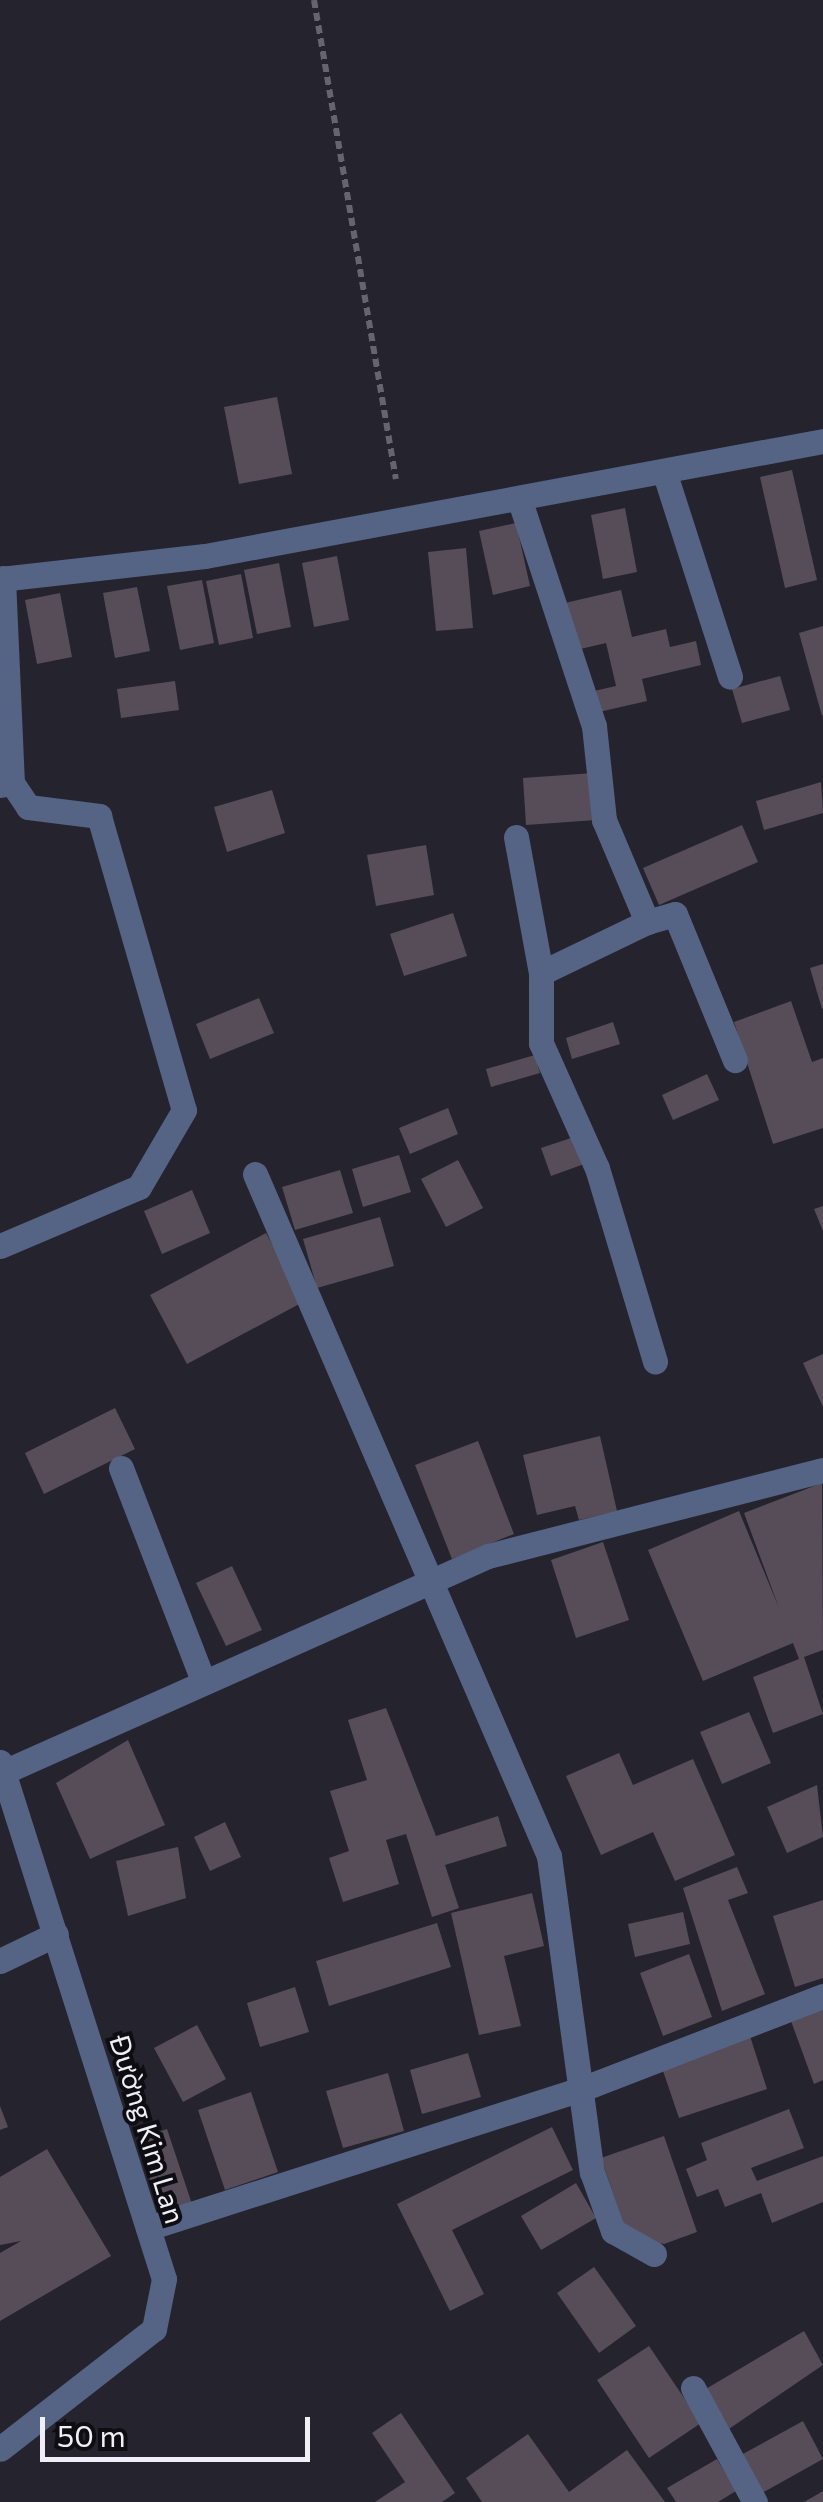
<!DOCTYPE html>
<meta charset="utf-8">
<style>
body{margin:0}
#map{position:relative;width:823px;height:2502px;overflow:hidden;background:#25232e;font-family:Commissioner,sans-serif}
div>[style]{position:absolute}
[style*='--x']{left:calc(var(--x)*1px);top:calc(var(--y)*1px);width:calc(var(--w)*1px);rotate:calc(var(--a)*1deg)}
.building>*{inset:0;background:#564d59}
.path>*{height:6px;margin-top:-3px;transform-origin:0;background:repeating-linear-gradient(90deg,#66656f 0 8px,transparent 0 13px)}
.minor>*{height:25px;margin:-12.5px;padding:0 12.5px;transform-origin:12.5px;border-radius:12.5px;background:#556385}
span{translate:-50% -50%;white-space:nowrap;text-align:center;line-height:1.15;-webkit-text-stroke:8px #0e0d12;paint-order:stroke}
.street-label{font-size:28px;color:#f0eff7}
.scale{position:absolute;left:40px;top:2417px;width:270px;height:45px;box-sizing:border-box;border:5px solid #f0eff7;border-top:0;padding-left:12px;font-size:30px;line-height:35px;white-space:nowrap;color:#f0eff7;-webkit-text-stroke:8px #0e0d12;paint-order:stroke}
</style>
<div id="map">
<div class="building">
<div style="clip-path:polygon(277px 397px,292px 474px,239px 484px,224px 407px)"></div>
<div style="clip-path:polygon(792px 470px,817px 580px,785px 588px,760px 477px)"></div>
<div style="clip-path:polygon(625px 508px,637px 572px,603px 579px,591px 515px)"></div>
<div style="clip-path:polygon(516px 523px,530px 586px,493px 595px,479px 531px)"></div>
<div style="clip-path:polygon(466px 548px,473px 628px,436px 631px,428px 552px)"></div>
<div style="clip-path:polygon(337px 556px,349px 620px,314px 627px,302px 563px)"></div>
<div style="clip-path:polygon(279px 563px,291px 627px,257px 634px,244px 570px)"></div>
<div style="clip-path:polygon(241px 574px,253px 638px,219px 645px,206px 581px)"></div>
<div style="clip-path:polygon(202px 580px,214px 643px,180px 650px,167px 586px)"></div>
<div style="clip-path:polygon(137px 587px,150px 651px,115px 658px,103px 593px)"></div>
<div style="clip-path:polygon(621px 590px,632px 637px,666px 629px,670px 647px,696px 641px,701px 665px,642px 679px,647px 701px,599px 712px,594px 691px,616px 686px,606px 643px,576px 650px,565px 603px)"></div>
<div style="clip-path:polygon(60px 593px,72px 657px,37px 664px,25px 600px)"></div>
<div style="clip-path:polygon(823px 626px,823px 715px,822px 716px,799px 633px)"></div>
<div style="clip-path:polygon(780px 676px,790px 710px,742px 723px,732px 689px)"></div>
<div style="clip-path:polygon(175px 681px,179px 710px,121px 718px,117px 689px)"></div>
<div style="clip-path:polygon(593px 773px,596px 820px,526px 825px,523px 778px)"></div>
<div style="clip-path:polygon(821px 782px,823px 813px,764px 830px,756px 801px)"></div>
<div style="clip-path:polygon(272px 790px,285px 833px,227px 852px,214px 807px)"></div>
<div style="clip-path:polygon(742px 825px,758px 862px,659px 905px,643px 868px)"></div>
<div style="clip-path:polygon(426px 845px,434px 895px,376px 906px,367px 855px)"></div>
<div style="clip-path:polygon(453px 913px,467px 956px,404px 976px,390px 934px)"></div>
<div style="clip-path:polygon(823px 964px,823px 1008px,822px 1009px,810px 968px)"></div>
<div style="clip-path:polygon(259px 998px,274px 1033px,210px 1059px,196px 1024px)"></div>
<div style="clip-path:polygon(791px 1001px,812px 1062px,823px 1058px,823px 1128px,773px 1144px,734px 1022px)"></div>
<div style="clip-path:polygon(613px 1022px,620px 1044px,572px 1059px,566px 1038px)"></div>
<div style="clip-path:polygon(535px 1055px,540px 1073px,491px 1087px,486px 1069px)"></div>
<div style="clip-path:polygon(707px 1074px,719px 1100px,673px 1120px,662px 1095px)"></div>
<div style="clip-path:polygon(448px 1108px,458px 1134px,410px 1154px,399px 1128px)"></div>
<div style="clip-path:polygon(577px 1136px,587px 1163px,551px 1176px,541px 1148px)"></div>
<div style="clip-path:polygon(399px 1155px,411px 1192px,363px 1207px,352px 1169px)"></div>
<div style="clip-path:polygon(458px 1160px,483px 1208px,446px 1227px,421px 1179px)"></div>
<div style="clip-path:polygon(340px 1170px,353px 1213px,295px 1230px,282px 1187px)"></div>
<div style="clip-path:polygon(192px 1190px,210px 1233px,162px 1254px,144px 1211px)"></div>
<div style="clip-path:polygon(823px 1206px,823px 1231px,814px 1209px)"></div>
<div style="clip-path:polygon(380px 1217px,394px 1266px,317px 1288px,303px 1239px)"></div>
<div style="clip-path:polygon(266px 1233px,303px 1302px,187px 1364px,150px 1295px)"></div>
<div style="clip-path:polygon(823px 1354px,823px 1407px,803px 1363px)"></div>
<div style="clip-path:polygon(115px 1408px,135px 1449px,44px 1494px,25px 1453px)"></div>
<div style="clip-path:polygon(600px 1436px,617px 1511px,579px 1520px,575px 1506px,537px 1515px,523px 1455px)"></div>
<div style="clip-path:polygon(478px 1441px,514px 1534px,452px 1559px,415px 1465px)"></div>
<div style="clip-path:polygon(822px 1483px,823px 1650px,804px 1657px,823px 1714px,773px 1733px,753px 1677px,799px 1659px,793px 1643px,703px 1681px,648px 1550px,739px 1511px,779px 1608px,744px 1513px)"></div>
<div style="clip-path:polygon(603px 1542px,629px 1620px,576px 1638px,551px 1560px)"></div>
<div style="clip-path:polygon(232px 1566px,262px 1630px,226px 1646px,196px 1583px)"></div>
<div style="clip-path:polygon(386px 1708px,436px 1836px,498px 1816px,507px 1846px,445px 1865px,459px 1908px,432px 1917px,406px 1834px,386px 1840px,399px 1884px,343px 1902px,329px 1858px,349px 1851px,330px 1791px,367px 1780px,348px 1720px)"></div>
<div style="clip-path:polygon(749px 1712px,771px 1763px,722px 1784px,700px 1732px)"></div>
<div style="clip-path:polygon(128px 1740px,165px 1825px,90px 1859px,56px 1783px)"></div>
<div style="clip-path:polygon(619px 1753px,633px 1785px,693px 1759px,735px 1855px,675px 1881px,653px 1832px,601px 1855px,566px 1776px)"></div>
<div style="clip-path:polygon(817px 1785px,823px 1837px,787px 1853px,767px 1807px)"></div>
<div style="clip-path:polygon(225px 1822px,241px 1857px,210px 1871px,194px 1837px)"></div>
<div style="clip-path:polygon(178px 1847px,186px 1898px,128px 1916px,116px 1861px)"></div>
<div style="clip-path:polygon(737px 1867px,748px 1893px,728px 1900px,765px 1994px,722px 2011px,683px 1888px)"></div>
<div style="clip-path:polygon(532px 1893px,544px 1946px,504px 1956px,521px 2026px,479px 2035px,451px 1913px)"></div>
<div style="clip-path:polygon(823px 1900px,823px 1978px,795px 1987px,773px 1916px)"></div>
<div style="clip-path:polygon(683px 1912px,690px 1944px,635px 1957px,628px 1924px)"></div>
<div style="clip-path:polygon(437px 1923px,451px 1967px,329px 2006px,316px 1961px)"></div>
<div style="clip-path:polygon(689px 1954px,712px 2017px,663px 2036px,640px 1973px)"></div>
<div style="clip-path:polygon(295px 1987px,309px 2032px,260px 2047px,247px 2003px)"></div>
<div style="clip-path:polygon(823px 2009px,823px 2080px,814px 2084px,791px 2021px)"></div>
<div style="clip-path:polygon(197px 2025px,226px 2079px,183px 2102px,154px 2048px)"></div>
<div style="clip-path:polygon(750px 2036px,767px 2089px,679px 2118px,661px 2065px)"></div>
<div style="clip-path:polygon(468px 2053px,481px 2097px,422px 2114px,410px 2070px)"></div>
<div style="clip-path:polygon(388px 2073px,404px 2131px,343px 2148px,326px 2091px)"></div>
<div style="clip-path:polygon(251px 2092px,278px 2172px,225px 2190px,198px 2110px)"></div>
<div style="clip-path:polygon(0 2106px,8px 2127px,0 2130px)"></div>
<div style="clip-path:polygon(789px 2109px,804px 2148px,751px 2168px,757px 2181px,823px 2156px,823px 2202px,772px 2223px,761px 2193px,725px 2207px,718px 2189px,697px 2197px,686px 2169px,707px 2160px,701px 2143px)"></div>
<div style="clip-path:polygon(552px 2127px,573px 2170px,452px 2230px,484px 2294px,450px 2311px,397px 2204px)"></div>
<div style="clip-path:polygon(167px 2129px,192px 2204px,180px 2208px,156px 2198px,137px 2139px)"></div>
<div style="clip-path:polygon(664px 2136px,697px 2232px,664px 2244px,628px 2237px,601px 2158px)"></div>
<div style="clip-path:polygon(47px 2149px,111px 2256px,0 2321px,0 2253px,21px 2241px,0 2245px,0 2177px)"></div>
<div style="clip-path:polygon(576px 2183px,596px 2218px,541px 2250px,521px 2216px)"></div>
<div style="clip-path:polygon(594px 2267px,636px 2326px,599px 2353px,557px 2293px)"></div>
<div style="clip-path:polygon(804px 2331px,823px 2365px,723px 2433px,699px 2393px)"></div>
<div style="clip-path:polygon(649px 2346px,701px 2423px,649px 2458px,597px 2380px)"></div>
<div style="clip-path:polygon(401px 2413px,455px 2493px,442px 2502px,375px 2502px,405px 2482px,372px 2433px)"></div>
<div style="clip-path:polygon(803px 2421px,823px 2459px,762px 2493px,741px 2455px)"></div>
<div style="clip-path:polygon(528px 2434px,569px 2492px,627px 2450px,665px 2502px,482px 2502px,466px 2478px)"></div>
<div style="clip-path:polygon(717px 2459px,736px 2491px,718px 2502px,676px 2502px,667px 2488px)"></div>
<div style="clip-path:polygon(823px 2491px,823px 2502px,804px 2502px,818px 2494px)"></div>
</div>
<div class="path">
<div style="--x:314;--y:0;--w:486;--a:80.3"></div>
</div>
<div class="minor">
<div style="--x:664;--y:471;--w:216;--a:72.2"></div>
<div style="--x:519;--y:498;--w:240;--a:71.8"></div>
<div style="--x:594;--y:726;--w:95;--a:83.9"></div>
<div style="--x:604;--y:820;--w:111;--a:67.1"></div>
<div style="--x:647;--y:922;--w:29;--a:-16"></div>
<div style="--x:675;--y:914;--w:158;--a:67.7"></div>
<div style="--x:3;--y:578;--w:205;--a:87.5"></div>
<div style="--x:0;--y:579;--w:206;--a:-6.4"></div>
<div style="--x:205;--y:556;--w:629;--a:-10.54"></div>
<div style="--x:0;--y:785;--w:12;--a:-9"></div>
<div style="--x:12;--y:783;--w:29;--a:56"></div>
<div style="--x:28;--y:807;--w:72;--a:7.2"></div>
<div style="--x:99;--y:816;--w:306;--a:73.9"></div>
<div style="--x:184;--y:1110;--w:89;--a:120.3"></div>
<div style="--x:139;--y:1187;--w:151;--a:157"></div>
<div style="--x:516;--y:837;--w:138;--a:79.6"></div>
<div style="--x:541;--y:973;--w:70;--a:90"></div>
<div style="--x:541;--y:1043;--w:137;--a:65.9"></div>
<div style="--x:597;--y:1168;--w:202;--a:73.3"></div>
<div style="--x:541;--y:973;--w:118;--a:-25.7"></div>
<div style="--x:255;--y:1174;--w:743;--a:66.68"></div>
<div style="--x:549;--y:1856;--w:319;--a:82.3"></div>
<div style="--x:592;--y:2172;--w:63;--a:70.4"></div>
<div style="--x:613;--y:2231;--w:47;--a:29.3"></div>
<div style="--x:121;--y:1468;--w:227;--a:68.9"></div>
<div style="--x:0;--y:1762;--w:542;--a:72.4"></div>
<div style="--x:164;--y:2279;--w:51;--a:101.3"></div>
<div style="--x:154;--y:2329;--w:195;--a:142.1"></div>
<div style="--x:6;--y:1771;--w:528;--a:-24.04"></div>
<div style="--x:488;--y:1556;--w:346;--a:-14.4"></div>
<div style="--x:0;--y:1961;--w:62;--a:-25.7"></div>
<div style="--x:148;--y:2228;--w:461;--a:-17.8"></div>
<div style="--x:587;--y:2087;--w:253;--a:-21.1"></div>
<div style="--x:693;--y:2388;--w:130;--a:61.5"></div>
</div>
<div class="street-label">
<span style="left:148px;top:2129px;rotate:73deg">Đường Kim Lan</span>
</div>
<div class="scale">50 m</div>
</div>
